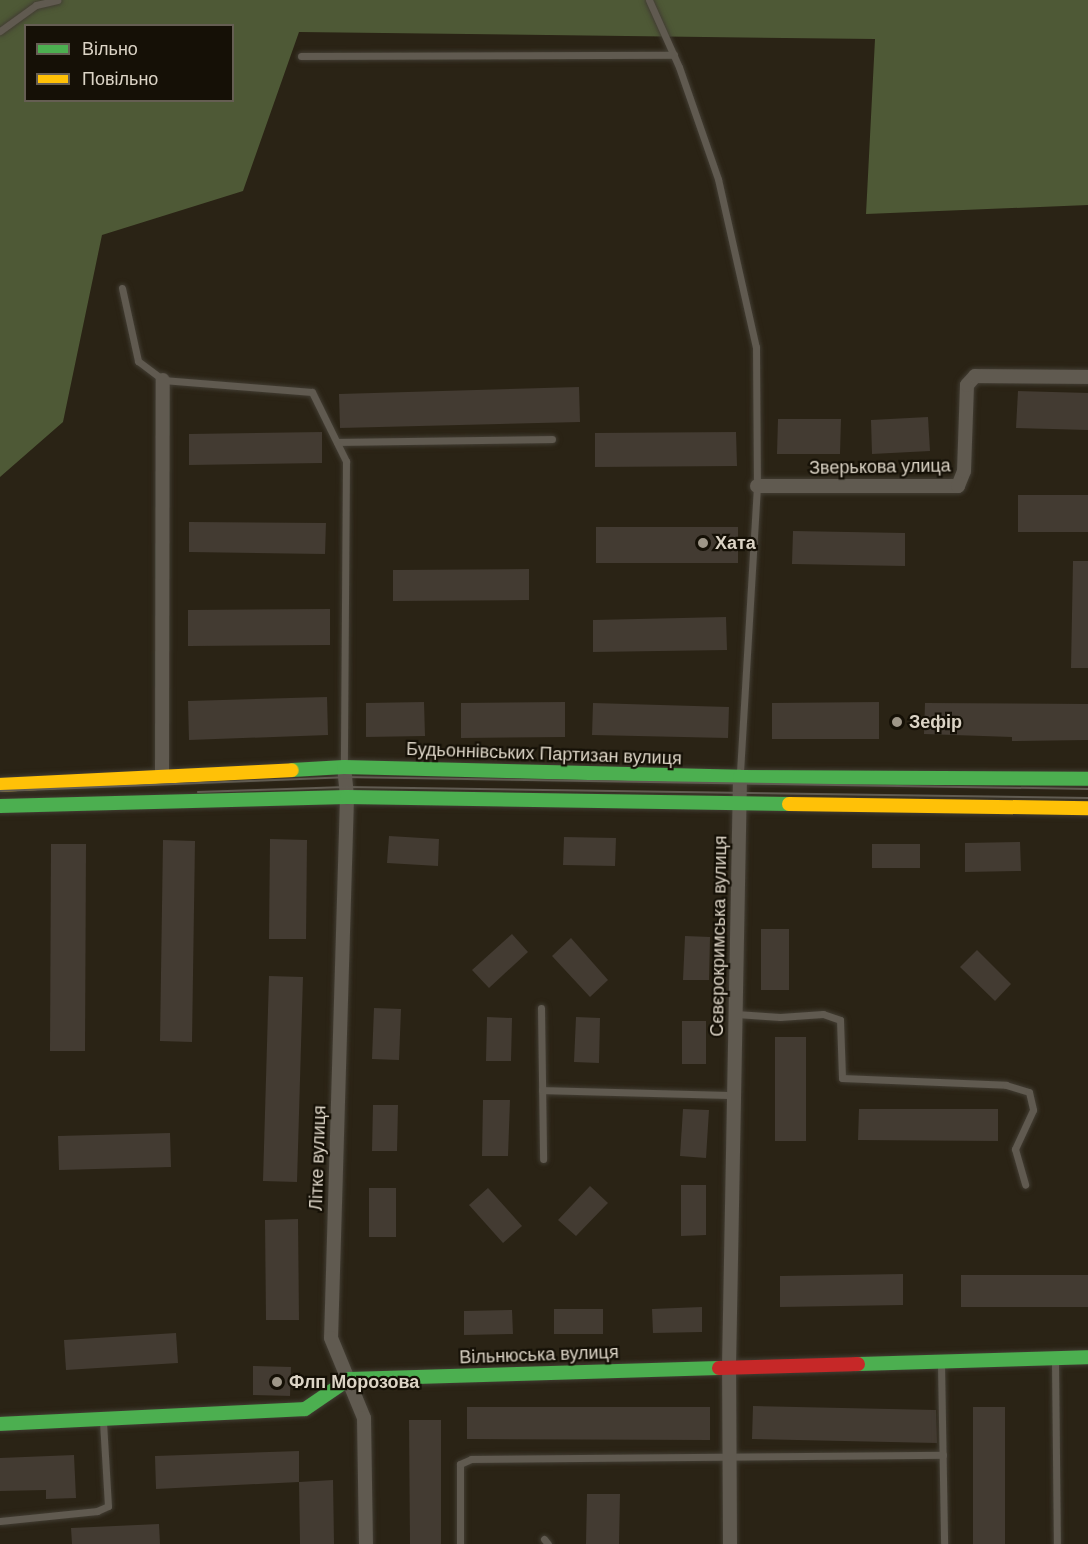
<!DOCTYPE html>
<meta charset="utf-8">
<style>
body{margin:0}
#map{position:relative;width:1088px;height:1544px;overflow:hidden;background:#2a2315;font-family:Arial,sans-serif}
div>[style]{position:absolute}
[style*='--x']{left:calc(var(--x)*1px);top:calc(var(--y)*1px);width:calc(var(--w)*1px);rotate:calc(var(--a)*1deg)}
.forest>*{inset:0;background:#4e5936}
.building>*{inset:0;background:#433b32}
.roads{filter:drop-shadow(0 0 2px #423d33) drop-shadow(0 0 2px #423d33)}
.lane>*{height:7px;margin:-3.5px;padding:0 3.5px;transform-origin:3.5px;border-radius:3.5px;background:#605a50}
.street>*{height:14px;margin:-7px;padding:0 7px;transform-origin:7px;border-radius:7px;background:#605a50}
.fast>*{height:14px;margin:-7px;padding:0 7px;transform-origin:7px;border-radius:7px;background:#4caf50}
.slow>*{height:14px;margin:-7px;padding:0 7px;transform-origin:7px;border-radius:7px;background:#ffc107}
.jam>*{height:14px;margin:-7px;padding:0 7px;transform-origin:7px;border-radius:7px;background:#c62828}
.tram>*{height:1.5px;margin:-0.75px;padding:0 0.75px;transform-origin:0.75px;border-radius:0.75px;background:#605b51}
.dots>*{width:16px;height:16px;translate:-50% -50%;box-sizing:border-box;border:3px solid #151006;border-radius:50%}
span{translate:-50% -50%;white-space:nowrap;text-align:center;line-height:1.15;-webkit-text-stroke:4.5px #151006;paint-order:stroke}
.street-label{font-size:18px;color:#dcd4c6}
.poi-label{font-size:18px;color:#dcd4c6;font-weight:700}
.left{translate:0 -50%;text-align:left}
.legend{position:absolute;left:24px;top:24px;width:210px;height:78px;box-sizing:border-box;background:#151006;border:2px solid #655e53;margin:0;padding:8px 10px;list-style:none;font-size:18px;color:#dcd4c6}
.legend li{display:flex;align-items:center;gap:12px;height:30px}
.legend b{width:30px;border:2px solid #655e53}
</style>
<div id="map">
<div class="forest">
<div style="clip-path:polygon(evenodd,0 0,1088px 0,1088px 205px,866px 214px,875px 39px,299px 32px,243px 191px,102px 235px,63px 422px,0 477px,0 0,26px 26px,232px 26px,232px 100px,26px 100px,26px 26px)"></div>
</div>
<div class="building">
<div style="clip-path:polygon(579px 387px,580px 422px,340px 428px,339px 394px)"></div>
<div style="clip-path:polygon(1018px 391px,1088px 393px,1088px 430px,1016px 428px)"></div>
<div style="clip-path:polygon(928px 417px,930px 451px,872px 454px,871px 420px)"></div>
<div style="clip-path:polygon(778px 419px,841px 419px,840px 454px,777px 454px)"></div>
<div style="clip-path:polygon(322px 432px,322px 463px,189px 465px,189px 434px)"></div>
<div style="clip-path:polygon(736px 432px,737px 466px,595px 467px,595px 433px)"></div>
<div style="clip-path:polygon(1018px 495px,1088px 495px,1088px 532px,1018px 532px)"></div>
<div style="clip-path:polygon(189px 522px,326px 523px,325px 554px,189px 552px)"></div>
<div style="clip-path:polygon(596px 527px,738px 527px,738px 563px,596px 563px)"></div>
<div style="clip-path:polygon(793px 531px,905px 533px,905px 566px,792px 564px)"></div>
<div style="clip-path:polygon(1073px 561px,1088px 561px,1088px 668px,1071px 668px)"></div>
<div style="clip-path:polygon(529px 569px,529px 600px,393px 601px,393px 570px)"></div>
<div style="clip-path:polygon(330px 609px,330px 645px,188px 646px,188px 610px)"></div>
<div style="clip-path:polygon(726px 617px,727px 650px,593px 652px,593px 620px)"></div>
<div style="clip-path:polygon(327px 697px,328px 735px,189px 740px,188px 701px)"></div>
<div style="clip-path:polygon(424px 702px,425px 736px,366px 737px,366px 703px)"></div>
<div style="clip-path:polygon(565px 702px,565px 737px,461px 738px,461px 703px)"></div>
<div style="clip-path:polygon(879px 702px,879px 739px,772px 739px,772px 703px)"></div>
<div style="clip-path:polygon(593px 703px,729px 707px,728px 738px,592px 735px)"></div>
<div style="clip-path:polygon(925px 703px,1088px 704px,1088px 740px,1012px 741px,1012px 737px,924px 734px)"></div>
<div style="clip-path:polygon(389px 836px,439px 839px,438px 866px,387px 863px)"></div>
<div style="clip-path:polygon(564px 837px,616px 838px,615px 866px,563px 865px)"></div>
<div style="clip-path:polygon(270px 839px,307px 840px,306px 939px,269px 939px)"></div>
<div style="clip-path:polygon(163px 840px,195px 841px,192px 1042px,160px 1041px)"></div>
<div style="clip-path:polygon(1020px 842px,1021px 871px,965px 872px,965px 843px)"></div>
<div style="clip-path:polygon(51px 844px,86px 844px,85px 1051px,50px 1051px)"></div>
<div style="clip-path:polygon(872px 844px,920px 844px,920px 868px,872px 868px)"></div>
<div style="clip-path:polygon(761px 929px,789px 929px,789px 990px,761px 990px)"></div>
<div style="clip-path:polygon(512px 934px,528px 952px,489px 988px,472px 970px)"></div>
<div style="clip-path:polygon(685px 936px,710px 937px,709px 980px,683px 980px)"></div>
<div style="clip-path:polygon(571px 938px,608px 980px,590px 997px,552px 956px)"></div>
<div style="clip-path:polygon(977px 950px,1011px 984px,995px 1001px,960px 967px)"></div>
<div style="clip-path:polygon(269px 976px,303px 977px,297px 1182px,263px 1181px)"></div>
<div style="clip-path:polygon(374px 1008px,401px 1009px,399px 1060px,372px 1059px)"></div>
<div style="clip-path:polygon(487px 1017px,512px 1018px,511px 1061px,486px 1061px)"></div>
<div style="clip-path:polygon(576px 1017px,600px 1018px,599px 1063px,574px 1062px)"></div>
<div style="clip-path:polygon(682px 1021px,706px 1021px,706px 1064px,682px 1064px)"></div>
<div style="clip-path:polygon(775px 1037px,806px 1037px,806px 1141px,775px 1141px)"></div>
<div style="clip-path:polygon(483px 1100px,510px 1100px,508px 1156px,482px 1156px)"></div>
<div style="clip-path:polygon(373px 1105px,398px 1105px,397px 1151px,372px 1151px)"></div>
<div style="clip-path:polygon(683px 1109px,709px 1110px,706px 1158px,680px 1156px)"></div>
<div style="clip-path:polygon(859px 1109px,998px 1109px,998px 1141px,858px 1140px)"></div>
<div style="clip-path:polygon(170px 1133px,171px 1167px,59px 1170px,58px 1136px)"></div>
<div style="clip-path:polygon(681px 1185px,706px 1185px,706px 1235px,681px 1236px)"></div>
<div style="clip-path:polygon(590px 1186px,608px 1203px,576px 1236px,558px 1220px)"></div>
<div style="clip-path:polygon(369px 1188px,396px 1188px,396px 1237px,369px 1237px)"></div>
<div style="clip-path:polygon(488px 1188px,522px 1226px,503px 1243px,469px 1205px)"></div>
<div style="clip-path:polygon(298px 1219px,299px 1320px,266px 1320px,265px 1220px)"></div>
<div style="clip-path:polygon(903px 1274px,903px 1305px,780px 1307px,780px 1276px)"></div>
<div style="clip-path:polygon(961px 1275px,1088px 1275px,1088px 1307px,961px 1307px)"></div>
<div style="clip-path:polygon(702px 1307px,702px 1332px,653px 1333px,652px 1309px)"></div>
<div style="clip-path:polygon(554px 1309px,603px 1309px,603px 1334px,554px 1334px)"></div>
<div style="clip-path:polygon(512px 1310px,513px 1334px,464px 1335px,464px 1311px)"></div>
<div style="clip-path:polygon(176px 1333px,178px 1363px,66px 1370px,64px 1340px)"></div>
<div style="clip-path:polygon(253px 1366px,291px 1367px,290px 1396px,253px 1395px)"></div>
<div style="clip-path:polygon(753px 1406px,936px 1410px,937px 1443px,752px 1439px)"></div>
<div style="clip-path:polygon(467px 1407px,710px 1407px,710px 1440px,467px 1439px)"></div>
<div style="clip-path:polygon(973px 1407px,1005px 1407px,1005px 1544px,973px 1544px)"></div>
<div style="clip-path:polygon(409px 1420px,441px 1420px,441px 1544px,410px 1544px)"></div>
<div style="clip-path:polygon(299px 1451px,299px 1482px,156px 1489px,155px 1456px)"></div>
<div style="clip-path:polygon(74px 1455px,76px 1498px,46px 1499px,46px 1490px,0 1491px,0 1458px)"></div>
<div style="clip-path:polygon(333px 1480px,334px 1544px,300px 1544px,299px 1482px)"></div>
<div style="clip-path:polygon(587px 1494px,620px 1494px,619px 1544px,586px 1544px)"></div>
<div style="clip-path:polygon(159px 1524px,160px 1544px,72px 1544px,71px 1528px)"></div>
</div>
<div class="roads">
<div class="lane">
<div style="--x:649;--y:0;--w:73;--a:65.9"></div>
<div style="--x:679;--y:67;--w:119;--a:70.8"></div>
<div style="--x:718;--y:179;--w:172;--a:77.3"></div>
<div style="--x:756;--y:347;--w:139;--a:89.6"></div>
<div style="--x:757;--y:486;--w:289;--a:93.4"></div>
<div style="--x:0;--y:31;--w:44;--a:-35.8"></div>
<div style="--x:36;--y:5;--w:22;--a:-13"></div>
<div style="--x:301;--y:56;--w:373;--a:-0.2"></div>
<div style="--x:122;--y:288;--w:75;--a:77.6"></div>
<div style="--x:138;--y:361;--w:31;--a:37"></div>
<div style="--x:163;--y:380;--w:149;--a:4.6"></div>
<div style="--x:312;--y:392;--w:77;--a:63.8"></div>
<div style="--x:346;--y:461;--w:303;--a:90.4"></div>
<div style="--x:337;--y:442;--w:215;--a:-0.8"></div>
<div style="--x:541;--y:1008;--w:151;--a:89.2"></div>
<div style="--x:736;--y:1014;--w:44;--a:3.9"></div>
<div style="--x:780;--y:1017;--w:43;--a:-4"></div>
<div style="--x:823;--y:1014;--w:18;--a:19"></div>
<div style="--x:840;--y:1020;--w:58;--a:88"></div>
<div style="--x:842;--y:1078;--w:164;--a:2.4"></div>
<div style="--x:1006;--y:1085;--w:24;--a:17"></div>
<div style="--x:1029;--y:1092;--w:18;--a:77"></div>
<div style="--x:1033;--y:1110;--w:43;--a:114.8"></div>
<div style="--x:1015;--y:1149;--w:37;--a:74"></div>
<div style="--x:542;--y:1090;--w:193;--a:1.5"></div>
<div style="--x:1055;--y:1361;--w:183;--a:89.4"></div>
<div style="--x:941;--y:1364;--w:180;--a:89"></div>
<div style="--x:0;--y:1521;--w:98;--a:-5.9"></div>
<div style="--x:97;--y:1511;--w:12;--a:-24"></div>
<div style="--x:108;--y:1506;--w:85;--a:-93.4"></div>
<div style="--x:544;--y:1539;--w:6;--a:51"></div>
<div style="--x:460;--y:1544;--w:80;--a:-90"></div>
<div style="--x:460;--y:1464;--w:12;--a:-24"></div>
<div style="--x:471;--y:1459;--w:472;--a:-0.5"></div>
</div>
<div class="street">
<div style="--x:757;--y:486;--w:201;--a:0"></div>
<div style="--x:958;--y:486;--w:16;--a:-68"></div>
<div style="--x:964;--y:471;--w:86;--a:-88"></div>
<div style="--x:967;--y:385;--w:12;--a:-48"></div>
<div style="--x:975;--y:376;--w:113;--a:0.5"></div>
<div style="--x:344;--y:767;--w:30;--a:84"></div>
<div style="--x:347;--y:797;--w:541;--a:91.69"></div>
<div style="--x:331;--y:1338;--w:87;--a:67.6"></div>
<div style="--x:364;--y:1418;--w:126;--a:89.1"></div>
<div style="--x:162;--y:776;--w:396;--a:-89.9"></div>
<div style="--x:730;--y:1544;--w:177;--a:-90.3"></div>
<div style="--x:729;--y:1367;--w:590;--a:-88.93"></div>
</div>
<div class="fast">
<div style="--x:292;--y:770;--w:52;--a:-3.3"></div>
<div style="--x:344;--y:767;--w:396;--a:1.4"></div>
<div style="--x:740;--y:777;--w:348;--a:0.3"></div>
<div style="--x:0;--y:806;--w:347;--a:-1.5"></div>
<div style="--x:347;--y:797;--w:442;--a:0.9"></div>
<div style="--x:858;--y:1364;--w:230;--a:-1.7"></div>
<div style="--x:0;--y:1424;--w:305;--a:-2.8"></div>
<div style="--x:305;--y:1409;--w:53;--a:-34.3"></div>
<div style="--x:349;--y:1379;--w:370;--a:-1.7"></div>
</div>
<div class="slow">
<div style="--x:0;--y:785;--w:292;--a:-2.9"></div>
<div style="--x:789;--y:804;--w:299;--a:0.8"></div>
</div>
<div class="jam">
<div style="--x:719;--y:1368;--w:139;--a:-1.6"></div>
</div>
</div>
<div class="tram">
<div style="--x:0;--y:791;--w:344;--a:-2.3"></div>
<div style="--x:344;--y:777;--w:744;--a:0.92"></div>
<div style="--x:198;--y:792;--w:148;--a:-1.9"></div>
<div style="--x:346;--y:787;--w:742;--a:0.85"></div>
</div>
<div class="dots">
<div style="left:703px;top:543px;background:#9e9688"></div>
<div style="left:897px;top:722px;background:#9e9688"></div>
<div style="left:277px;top:1382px;background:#9e9688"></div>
</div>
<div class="street-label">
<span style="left:880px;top:467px;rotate:-1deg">Зверькова улица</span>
<span style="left:544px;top:754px;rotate:2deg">Будьоннівських Партизан вулиця</span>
<span style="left:719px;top:936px;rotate:-89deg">Сєвєрокримська вулиця</span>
<span style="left:318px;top:1158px;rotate:-88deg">Літке вулиця</span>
<span style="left:539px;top:1355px;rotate:-2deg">Вільнюська вулиця</span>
</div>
<div class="poi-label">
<span class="left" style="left:715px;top:543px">Хата</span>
<span class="left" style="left:909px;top:722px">Зефір</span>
<span class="left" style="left:289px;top:1382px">Флп Морозова</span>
</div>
<ul class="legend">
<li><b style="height:8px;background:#4caf50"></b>Вільно</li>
<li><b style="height:8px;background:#ffc107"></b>Повільно</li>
</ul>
</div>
